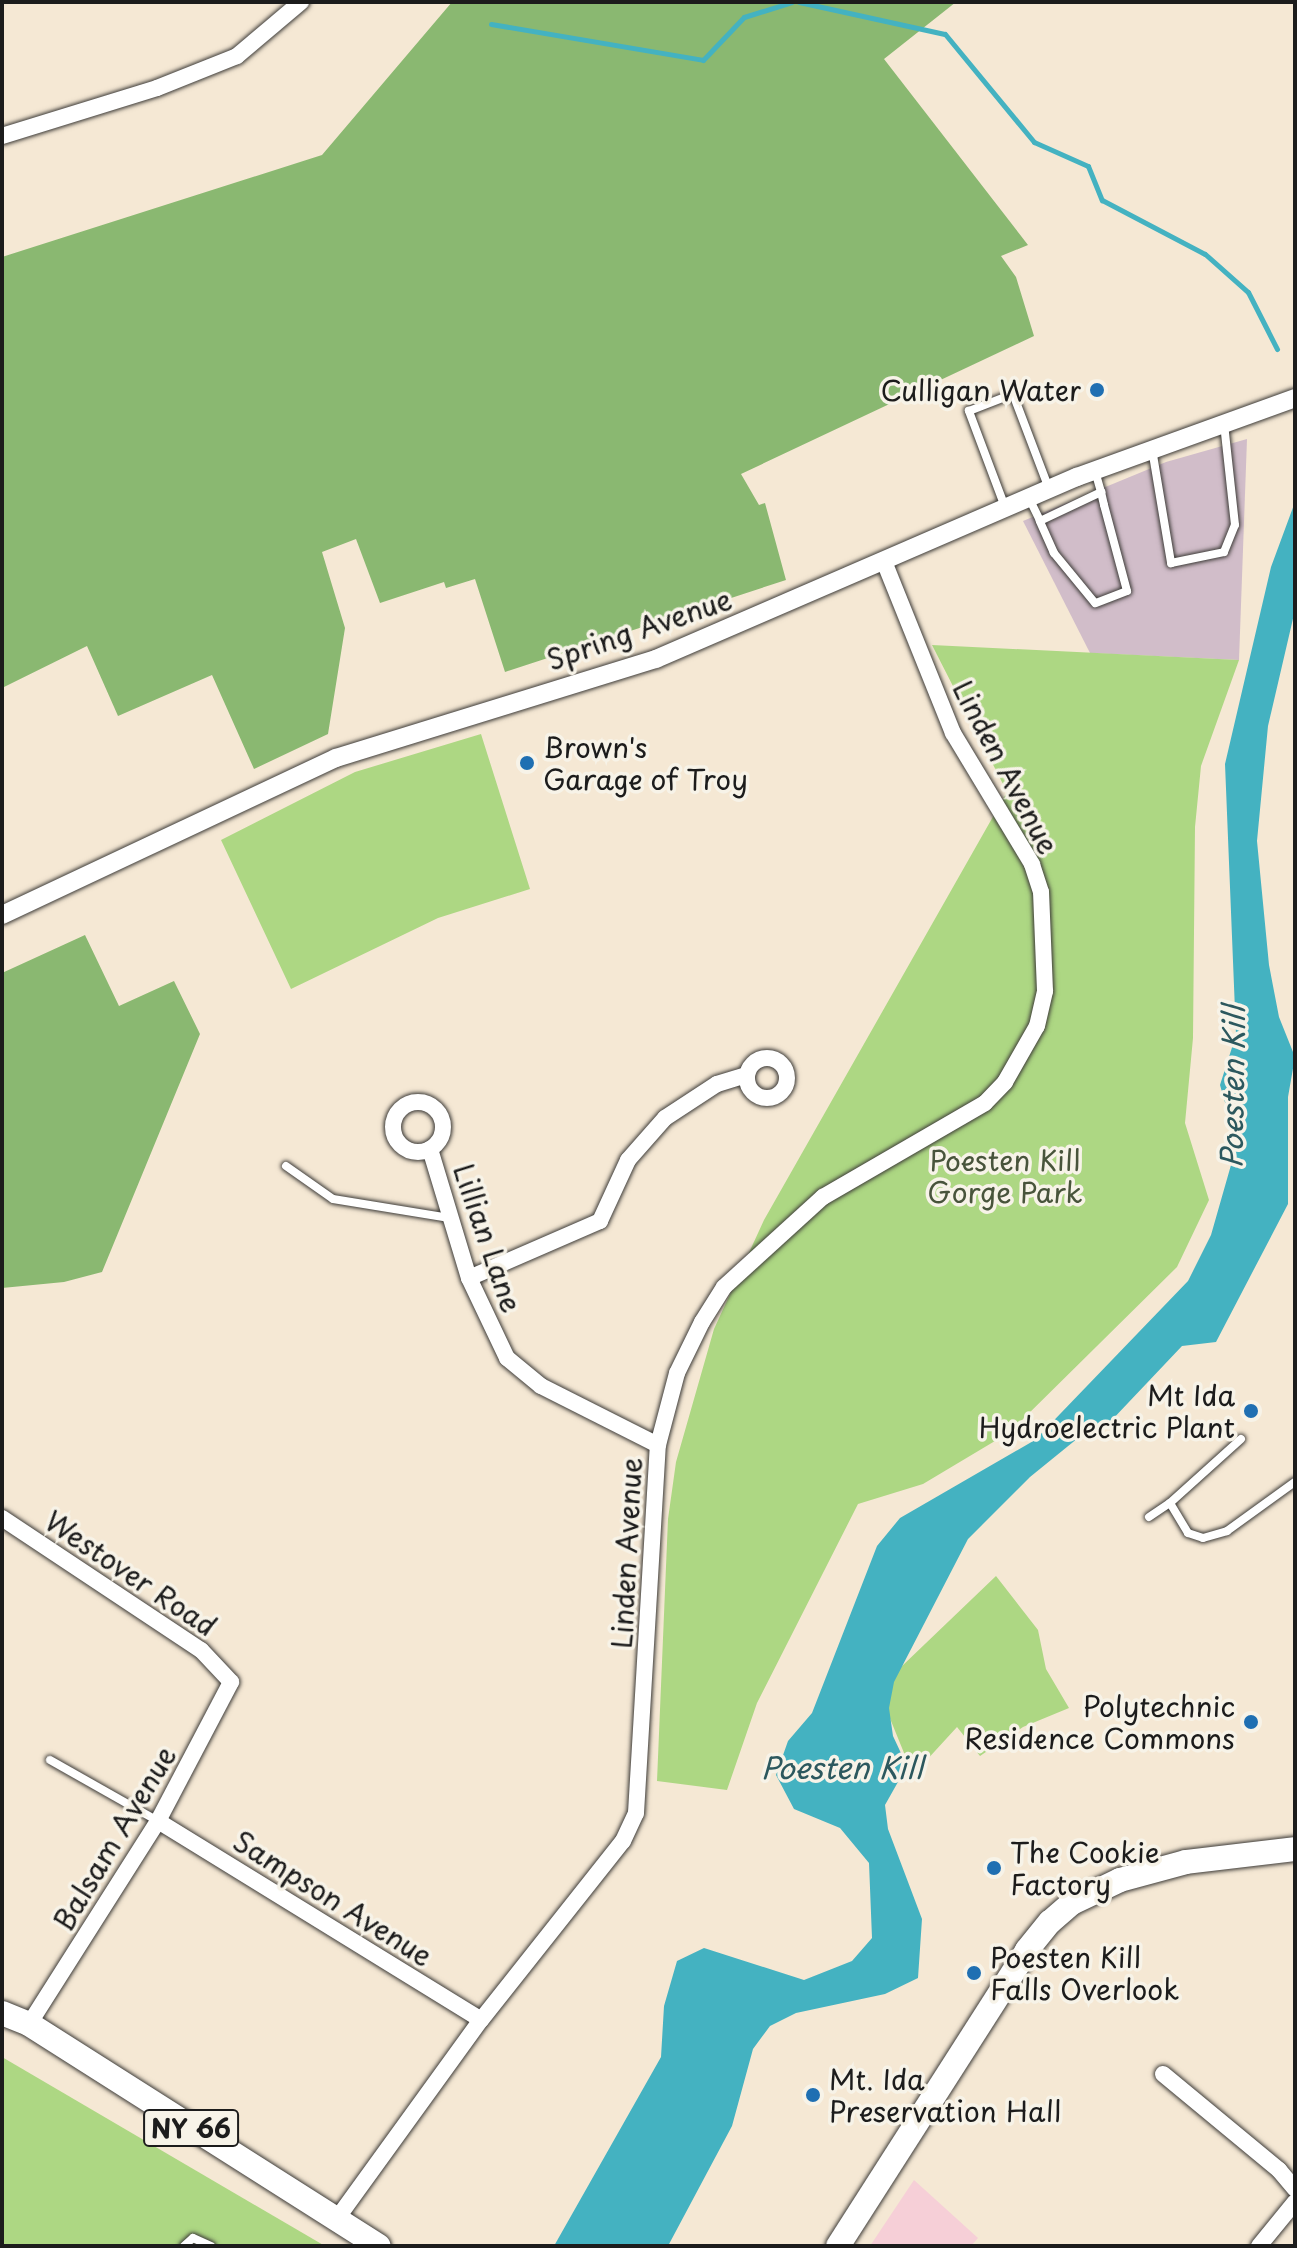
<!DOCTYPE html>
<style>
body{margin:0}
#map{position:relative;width:1297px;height:2248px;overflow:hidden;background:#f5e8d4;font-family:"Playpen Sans",sans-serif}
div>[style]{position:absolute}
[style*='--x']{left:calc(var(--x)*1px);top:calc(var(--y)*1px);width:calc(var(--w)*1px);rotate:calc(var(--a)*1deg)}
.built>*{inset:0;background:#f6cfd7}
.industrial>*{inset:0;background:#d1bdc9}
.green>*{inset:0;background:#add783}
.forest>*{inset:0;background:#8ab871}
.water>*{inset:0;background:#44b2c1}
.stream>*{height:5px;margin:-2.5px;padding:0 2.5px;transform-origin:2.5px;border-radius:2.5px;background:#44b2c1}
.roads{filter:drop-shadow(0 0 2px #3d3b38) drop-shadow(0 0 2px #3d3b38)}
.service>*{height:8px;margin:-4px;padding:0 4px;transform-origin:4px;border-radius:4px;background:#fff}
.minor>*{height:16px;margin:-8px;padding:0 8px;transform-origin:8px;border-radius:8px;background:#fff}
.minor>.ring{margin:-8px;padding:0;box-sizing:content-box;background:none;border:16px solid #fff;border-radius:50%}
.tertiary>*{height:18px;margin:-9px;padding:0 9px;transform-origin:9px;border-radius:9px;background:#fff}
.primary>*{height:24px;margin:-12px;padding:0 12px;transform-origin:12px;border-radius:12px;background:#fff}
.dots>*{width:22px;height:22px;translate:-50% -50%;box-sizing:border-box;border:4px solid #f7f3e8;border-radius:50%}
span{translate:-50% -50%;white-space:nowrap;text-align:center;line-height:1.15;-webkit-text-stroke:7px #f7f3e8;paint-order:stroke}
.shield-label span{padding:2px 6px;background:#f7f3e8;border:2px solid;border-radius:6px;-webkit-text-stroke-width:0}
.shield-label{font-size:26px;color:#1c1c1c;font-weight:700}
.poi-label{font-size:28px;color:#1c1c1c}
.right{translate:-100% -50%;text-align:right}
.left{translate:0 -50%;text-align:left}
.street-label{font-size:28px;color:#1c1c1c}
.park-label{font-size:28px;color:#48543b}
.water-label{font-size:30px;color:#2c585e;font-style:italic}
.frame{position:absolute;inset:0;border:4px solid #1c1c1c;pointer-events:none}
</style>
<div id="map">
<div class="built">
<div style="clip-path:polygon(914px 2180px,978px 2238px,971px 2246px,870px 2246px)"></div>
</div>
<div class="industrial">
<div style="clip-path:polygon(1247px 439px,1239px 660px,1090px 653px,1023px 521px,1166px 462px)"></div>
</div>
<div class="green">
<div style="clip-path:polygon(932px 645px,1239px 660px,1201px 766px,1195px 827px,1193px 1038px,1185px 1123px,1209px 1200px,1177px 1267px,1010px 1432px,923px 1484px,858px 1504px,757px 1703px,727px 1790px,657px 1781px,668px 1519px,676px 1462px,714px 1329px,764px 1220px,1007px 792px)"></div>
<div style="clip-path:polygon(481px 734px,530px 889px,438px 918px,291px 989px,221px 840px,355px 772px)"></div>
<div style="clip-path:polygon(996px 1576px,1038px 1630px,1046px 1669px,1069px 1708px,1023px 1727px,980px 1756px,957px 1727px,913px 1775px,878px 1689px)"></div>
<div style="clip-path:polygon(2px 2057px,325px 2246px,2px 2246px)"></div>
</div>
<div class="forest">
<div style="clip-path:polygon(452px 2px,956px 2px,884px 59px,1028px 245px,1001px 256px,1016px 277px,1034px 336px,741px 474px,759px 505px,765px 503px,786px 580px,505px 672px,475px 579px,446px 588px,444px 582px,380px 603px,356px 539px,322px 552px,345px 628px,328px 734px,254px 769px,212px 675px,118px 716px,87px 646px,2px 688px,2px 257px,322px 155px)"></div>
<div style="clip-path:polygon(85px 935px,119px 1006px,174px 981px,200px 1034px,102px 1272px,64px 1282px,2px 1288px,2px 973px)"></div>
</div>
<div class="water">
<div style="clip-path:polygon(1295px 502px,1295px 610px,1268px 726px,1257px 841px,1269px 965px,1279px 1017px,1295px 1057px,1288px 1097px,1288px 1204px,1216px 1342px,1182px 1346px,1110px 1422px,1078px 1438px,1030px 1477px,968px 1539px,894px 1682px,889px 1708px,893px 1736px,907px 1766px,885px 1805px,888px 1829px,922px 1919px,918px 1978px,885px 1994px,796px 2013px,770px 2026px,753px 2049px,732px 2126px,668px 2246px,554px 2246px,661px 2057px,664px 2006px,677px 1961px,704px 1948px,804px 1980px,852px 1961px,872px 1938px,869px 1863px,840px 1828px,794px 1809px,776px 1775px,788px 1741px,812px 1713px,877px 1546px,900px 1518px,1035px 1440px,1188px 1281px,1211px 1235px,1237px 1144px,1220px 1085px,1236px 1035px,1225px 764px,1271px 567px)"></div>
</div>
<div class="stream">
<div style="--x:799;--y:2;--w:149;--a:12.4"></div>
<div style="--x:945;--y:34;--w:140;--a:50.5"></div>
<div style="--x:1034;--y:142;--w:59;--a:24"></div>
<div style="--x:1088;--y:166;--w:37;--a:68"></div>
<div style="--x:1102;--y:200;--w:116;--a:27.7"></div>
<div style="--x:1205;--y:254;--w:57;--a:41.5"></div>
<div style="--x:1248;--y:292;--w:64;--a:63"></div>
<div style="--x:491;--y:24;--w:215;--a:9.6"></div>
<div style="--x:703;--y:60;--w:59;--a:-46.4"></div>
<div style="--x:744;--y:17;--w:50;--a:-17.4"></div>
</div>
<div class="roads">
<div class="service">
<div style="--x:1152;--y:449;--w:116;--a:80.5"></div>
<div style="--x:1171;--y:563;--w:54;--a:-11.7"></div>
<div style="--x:1224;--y:552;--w:29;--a:-68"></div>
<div style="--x:1235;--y:525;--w:103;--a:-96.2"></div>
<div style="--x:1095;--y:471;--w:22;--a:74"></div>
<div style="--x:1101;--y:492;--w:13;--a:77"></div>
<div style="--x:1104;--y:505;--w:89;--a:75"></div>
<div style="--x:1127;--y:591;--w:34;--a:159"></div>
<div style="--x:1095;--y:603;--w:65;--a:-129.4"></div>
<div style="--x:1054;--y:553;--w:35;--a:-114"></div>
<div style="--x:1040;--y:521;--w:68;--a:-25.4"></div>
<div style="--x:1029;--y:498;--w:25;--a:64"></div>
<div style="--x:1005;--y:507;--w:103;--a:-110.6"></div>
<div style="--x:969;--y:411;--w:47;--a:-21.1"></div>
<div style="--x:1013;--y:394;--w:102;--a:69.2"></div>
<div style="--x:286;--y:1166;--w:57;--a:35.1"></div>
<div style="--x:333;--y:1199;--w:118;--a:9.3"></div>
<div style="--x:1241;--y:1439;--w:96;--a:138"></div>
<div style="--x:1170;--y:1503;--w:35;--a:59"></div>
<div style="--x:1188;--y:1533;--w:16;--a:18"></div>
<div style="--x:1203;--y:1538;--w:25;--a:-16"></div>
<div style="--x:1227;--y:1531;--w:84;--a:-35.8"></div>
<div style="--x:1149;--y:1517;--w:25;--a:-34"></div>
<div style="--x:50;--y:1760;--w:124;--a:29.5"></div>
<div style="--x:184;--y:2246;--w:12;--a:-42"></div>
<div style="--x:193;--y:2238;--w:20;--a:24"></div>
</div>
<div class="minor">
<div style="--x:2;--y:136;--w:162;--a:-17.2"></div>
<div style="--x:157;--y:88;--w:86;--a:-21.8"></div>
<div style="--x:237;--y:56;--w:84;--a:-40.2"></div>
<div class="ring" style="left:747px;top:1058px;width:24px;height:24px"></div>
<div class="ring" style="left:393px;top:1102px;width:34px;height:34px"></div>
<div style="--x:430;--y:1149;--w:135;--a:73.2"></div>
<div style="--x:469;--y:1278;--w:89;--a:64.6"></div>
<div style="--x:507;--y:1358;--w:44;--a:39.5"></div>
<div style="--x:541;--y:1386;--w:131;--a:26.8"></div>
<div style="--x:469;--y:1278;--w:143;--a:-23.5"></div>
<div style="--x:600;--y:1221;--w:67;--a:-65.3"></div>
<div style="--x:628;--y:1160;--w:56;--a:-48.6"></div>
<div style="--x:665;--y:1118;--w:62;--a:-33.2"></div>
<div style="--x:717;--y:1084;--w:31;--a:-17"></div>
<div style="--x:2;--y:1518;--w:239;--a:33.6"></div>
<div style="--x:201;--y:1650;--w:44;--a:46.8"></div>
<div style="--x:231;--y:1682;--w:157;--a:117.7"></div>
<div style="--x:158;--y:1821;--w:241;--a:122.4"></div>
<div style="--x:158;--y:1821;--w:379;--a:31.6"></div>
<div style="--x:1163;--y:2074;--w:151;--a:39.6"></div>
<div style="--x:1279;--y:2170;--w:25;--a:50"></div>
<div style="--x:336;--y:2220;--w:247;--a:-54.1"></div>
<div style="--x:481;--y:2020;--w:228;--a:-51.6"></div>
<div style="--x:623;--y:1841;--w:31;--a:-65"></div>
<div style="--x:636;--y:1813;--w:369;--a:-86.6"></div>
<div style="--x:658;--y:1445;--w:74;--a:-75.2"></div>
<div style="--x:677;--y:1373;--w:57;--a:-63.9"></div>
<div style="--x:702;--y:1322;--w:41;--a:-57.8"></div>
<div style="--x:724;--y:1287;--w:134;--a:-42.3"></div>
<div style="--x:823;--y:1197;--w:187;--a:-30.1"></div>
<div style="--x:985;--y:1103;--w:29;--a:-46"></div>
<div style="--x:1005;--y:1082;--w:64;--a:-60.3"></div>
<div style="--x:1037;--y:1026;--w:36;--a:-77"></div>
<div style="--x:1045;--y:991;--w:99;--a:-92.3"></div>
<div style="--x:1041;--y:892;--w:29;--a:-108"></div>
<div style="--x:1032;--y:864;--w:153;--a:-121.1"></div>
<div style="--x:953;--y:733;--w:182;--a:-111.9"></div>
<div style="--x:1259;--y:2246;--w:57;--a:-50.7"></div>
</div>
<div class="tertiary">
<div style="--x:2;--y:915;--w:369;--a:-25.2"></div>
<div style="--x:336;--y:758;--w:335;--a:-17.2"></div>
<div style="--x:656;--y:659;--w:459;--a:-23.4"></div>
<div style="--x:1077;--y:477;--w:232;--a:-19.9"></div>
</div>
<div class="primary">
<div style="--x:2;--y:2013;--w:29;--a:22"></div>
<div style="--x:29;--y:2024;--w:414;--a:32.4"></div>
<div style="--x:838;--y:2246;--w:351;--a:-57.4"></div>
<div style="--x:1027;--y:1950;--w:36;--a:-51"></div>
<div style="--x:1050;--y:1922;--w:29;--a:-41"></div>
<div style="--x:1072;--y:1903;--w:53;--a:-25.6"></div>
<div style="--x:1120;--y:1880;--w:68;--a:-15.3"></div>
<div style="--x:1186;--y:1862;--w:110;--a:-6.8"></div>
</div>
</div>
<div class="dots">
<div style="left:1097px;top:390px;background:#1f6fb2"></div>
<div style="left:527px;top:763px;background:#1f6fb2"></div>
<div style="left:1251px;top:1411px;background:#1f6fb2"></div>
<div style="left:1251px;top:1722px;background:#1f6fb2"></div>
<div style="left:994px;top:1868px;background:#1f6fb2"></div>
<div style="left:974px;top:1973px;background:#1f6fb2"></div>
<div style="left:813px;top:2095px;background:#1f6fb2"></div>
</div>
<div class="shield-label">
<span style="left:191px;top:2128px">NY 66</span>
</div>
<div class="poi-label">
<span class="right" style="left:1081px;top:390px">Culligan Water</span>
<span class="left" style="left:543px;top:763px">Brown's<br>Garage of Troy</span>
<span class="right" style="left:1235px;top:1411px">Mt Ida<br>Hydroelectric Plant</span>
<span class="right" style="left:1235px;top:1722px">Polytechnic<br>Residence Commons</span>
<span class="left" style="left:1010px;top:1868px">The Cookie<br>Factory</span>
<span class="left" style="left:990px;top:1973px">Poesten Kill<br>Falls Overlook</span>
<span class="left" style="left:829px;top:2095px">Mt. Ida<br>Preservation Hall</span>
</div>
<div class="street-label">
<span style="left:639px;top:629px;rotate:-19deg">Spring Avenue</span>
<span style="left:1006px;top:767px;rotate:62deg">Linden Avenue</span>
<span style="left:488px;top:1238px;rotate:71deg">Lillian Lane</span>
<span style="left:626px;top:1553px;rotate:-87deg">Linden Avenue</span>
<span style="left:131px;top:1573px;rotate:34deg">Westover Road</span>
<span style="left:114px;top:1838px;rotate:-59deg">Balsam Avenue</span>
<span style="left:333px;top:1898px;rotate:32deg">Sampson Avenue</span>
</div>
<div class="park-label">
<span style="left:1005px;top:1176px">Poesten Kill<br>Gorge Park</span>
</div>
<div class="water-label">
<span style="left:1232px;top:1087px;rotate:-89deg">Poesten Kill</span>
<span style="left:842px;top:1767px">Poesten Kill</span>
</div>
<div class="frame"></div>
</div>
